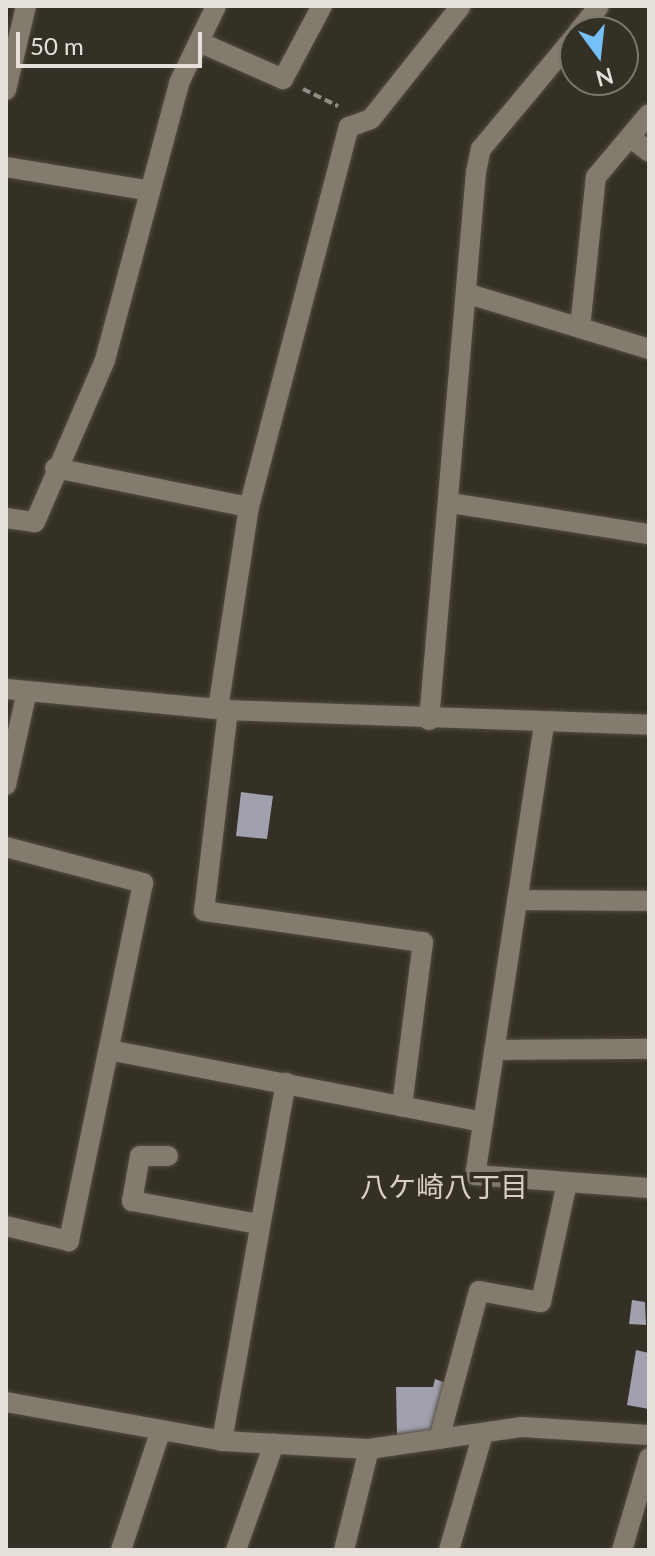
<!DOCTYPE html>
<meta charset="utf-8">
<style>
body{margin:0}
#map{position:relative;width:655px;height:1556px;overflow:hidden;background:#353025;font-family:Lato,"Noto Sans JP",sans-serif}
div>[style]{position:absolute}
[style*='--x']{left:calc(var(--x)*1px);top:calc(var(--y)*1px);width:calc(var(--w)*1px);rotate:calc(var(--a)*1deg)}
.building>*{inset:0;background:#a0a0ae}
.path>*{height:4px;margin-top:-2px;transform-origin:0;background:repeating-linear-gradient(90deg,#918d84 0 8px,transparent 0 12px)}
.roads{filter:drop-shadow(0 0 2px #514c42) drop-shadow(0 0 2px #514c42)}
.minor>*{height:20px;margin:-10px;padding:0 10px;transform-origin:10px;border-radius:10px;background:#827b6e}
span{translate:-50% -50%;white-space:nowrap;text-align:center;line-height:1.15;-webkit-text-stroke:8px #353025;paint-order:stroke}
.neighbourhood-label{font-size:28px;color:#d7d0c2}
.frame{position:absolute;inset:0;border:8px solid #e5e1da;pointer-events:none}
.north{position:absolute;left:559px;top:16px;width:80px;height:80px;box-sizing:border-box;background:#353025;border:2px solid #7b776d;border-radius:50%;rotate:165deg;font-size:22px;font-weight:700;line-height:32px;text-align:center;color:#e5e1da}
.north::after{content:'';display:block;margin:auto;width:28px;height:36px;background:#75c0f6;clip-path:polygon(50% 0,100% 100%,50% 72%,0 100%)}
.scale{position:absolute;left:16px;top:32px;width:186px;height:36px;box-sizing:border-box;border:4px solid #e5e1da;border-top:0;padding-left:10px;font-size:24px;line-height:28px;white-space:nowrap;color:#e5e1da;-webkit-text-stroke:6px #353025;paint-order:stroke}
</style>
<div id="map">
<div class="building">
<div style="clip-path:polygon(241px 792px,273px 796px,267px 839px,236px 836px)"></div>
<div style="clip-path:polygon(632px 1300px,645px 1302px,646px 1325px,629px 1324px)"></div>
<div style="clip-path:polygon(636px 1350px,649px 1353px,649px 1409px,627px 1405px)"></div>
<div style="clip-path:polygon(435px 1379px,446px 1383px,436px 1430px,397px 1435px,396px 1387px,433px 1387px)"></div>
</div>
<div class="path">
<div style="--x:303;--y:89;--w:39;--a:26"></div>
</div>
<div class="roads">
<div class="minor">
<div style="--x:578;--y:32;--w:33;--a:-51"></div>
<div style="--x:199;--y:42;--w:92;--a:23.8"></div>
<div style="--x:283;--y:79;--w:83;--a:-61.9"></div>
<div style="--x:6;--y:90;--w:86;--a:-76.6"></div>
<div style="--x:630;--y:137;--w:24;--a:38"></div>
<div style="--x:6;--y:167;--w:141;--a:9.4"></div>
<div style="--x:469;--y:294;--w:188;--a:17"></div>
<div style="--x:580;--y:328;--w:152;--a:-84"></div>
<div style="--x:596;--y:177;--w:82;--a:-49.9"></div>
<div style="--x:55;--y:468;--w:198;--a:11.4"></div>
<div style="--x:450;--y:503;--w:201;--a:8.9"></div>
<div style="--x:6;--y:518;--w:29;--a:8"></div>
<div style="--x:35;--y:522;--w:176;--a:-66.6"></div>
<div style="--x:105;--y:360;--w:287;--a:-75"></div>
<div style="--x:179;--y:83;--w:85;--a:-64.3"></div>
<div style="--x:6;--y:689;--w:223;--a:5.4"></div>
<div style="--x:228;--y:710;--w:421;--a:2"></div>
<div style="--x:218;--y:709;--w:204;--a:-81.3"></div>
<div style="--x:249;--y:507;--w:393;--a:-75.3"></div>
<div style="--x:349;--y:127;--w:23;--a:-20"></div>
<div style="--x:371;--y:119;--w:144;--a:-51.5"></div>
<div style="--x:228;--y:710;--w:202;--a:96.8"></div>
<div style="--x:204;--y:911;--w:221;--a:8.1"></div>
<div style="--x:423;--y:942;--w:166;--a:97.3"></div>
<div style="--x:429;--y:720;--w:550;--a:-85.1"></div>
<div style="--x:476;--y:172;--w:24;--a:-78"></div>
<div style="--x:481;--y:149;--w:147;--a:-50.2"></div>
<div style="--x:544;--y:725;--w:455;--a:98.7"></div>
<div style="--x:475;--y:1175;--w:174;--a:4.3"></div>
<div style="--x:6;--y:785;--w:96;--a:-77.4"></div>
<div style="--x:6;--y:847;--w:142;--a:14.7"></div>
<div style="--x:143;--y:883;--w:366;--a:101.7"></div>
<div style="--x:69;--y:1241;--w:65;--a:-166.6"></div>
<div style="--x:517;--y:900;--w:132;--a:0.4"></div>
<div style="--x:109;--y:1050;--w:381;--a:10.9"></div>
<div style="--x:494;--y:1050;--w:155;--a:-0.4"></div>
<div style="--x:168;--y:1156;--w:28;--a:180"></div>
<div style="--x:140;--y:1156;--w:46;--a:100.1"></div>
<div style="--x:132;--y:1201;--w:129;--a:10.3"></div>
<div style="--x:6;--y:1402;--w:219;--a:10.2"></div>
<div style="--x:222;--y:1441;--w:147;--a:3.1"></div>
<div style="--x:369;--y:1449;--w:155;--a:-8.2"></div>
<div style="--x:522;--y:1427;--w:127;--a:3.6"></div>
<div style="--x:439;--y:1439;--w:153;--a:-74.9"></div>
<div style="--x:479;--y:1291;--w:63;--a:10.1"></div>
<div style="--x:541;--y:1302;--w:122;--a:-77.7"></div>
<div style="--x:222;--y:1441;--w:364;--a:-79.9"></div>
<div style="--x:121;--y:1550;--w:126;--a:-71.6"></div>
<div style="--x:236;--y:1550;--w:113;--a:-70.3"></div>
<div style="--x:344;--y:1550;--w:104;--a:-76.1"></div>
<div style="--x:449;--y:1550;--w:121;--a:-73.7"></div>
<div style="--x:622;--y:1550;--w:96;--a:-73.6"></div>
</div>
</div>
<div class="neighbourhood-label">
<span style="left:444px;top:1186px">八ケ崎八丁目</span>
</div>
<div class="frame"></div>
<div class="north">N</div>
<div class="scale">50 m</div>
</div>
